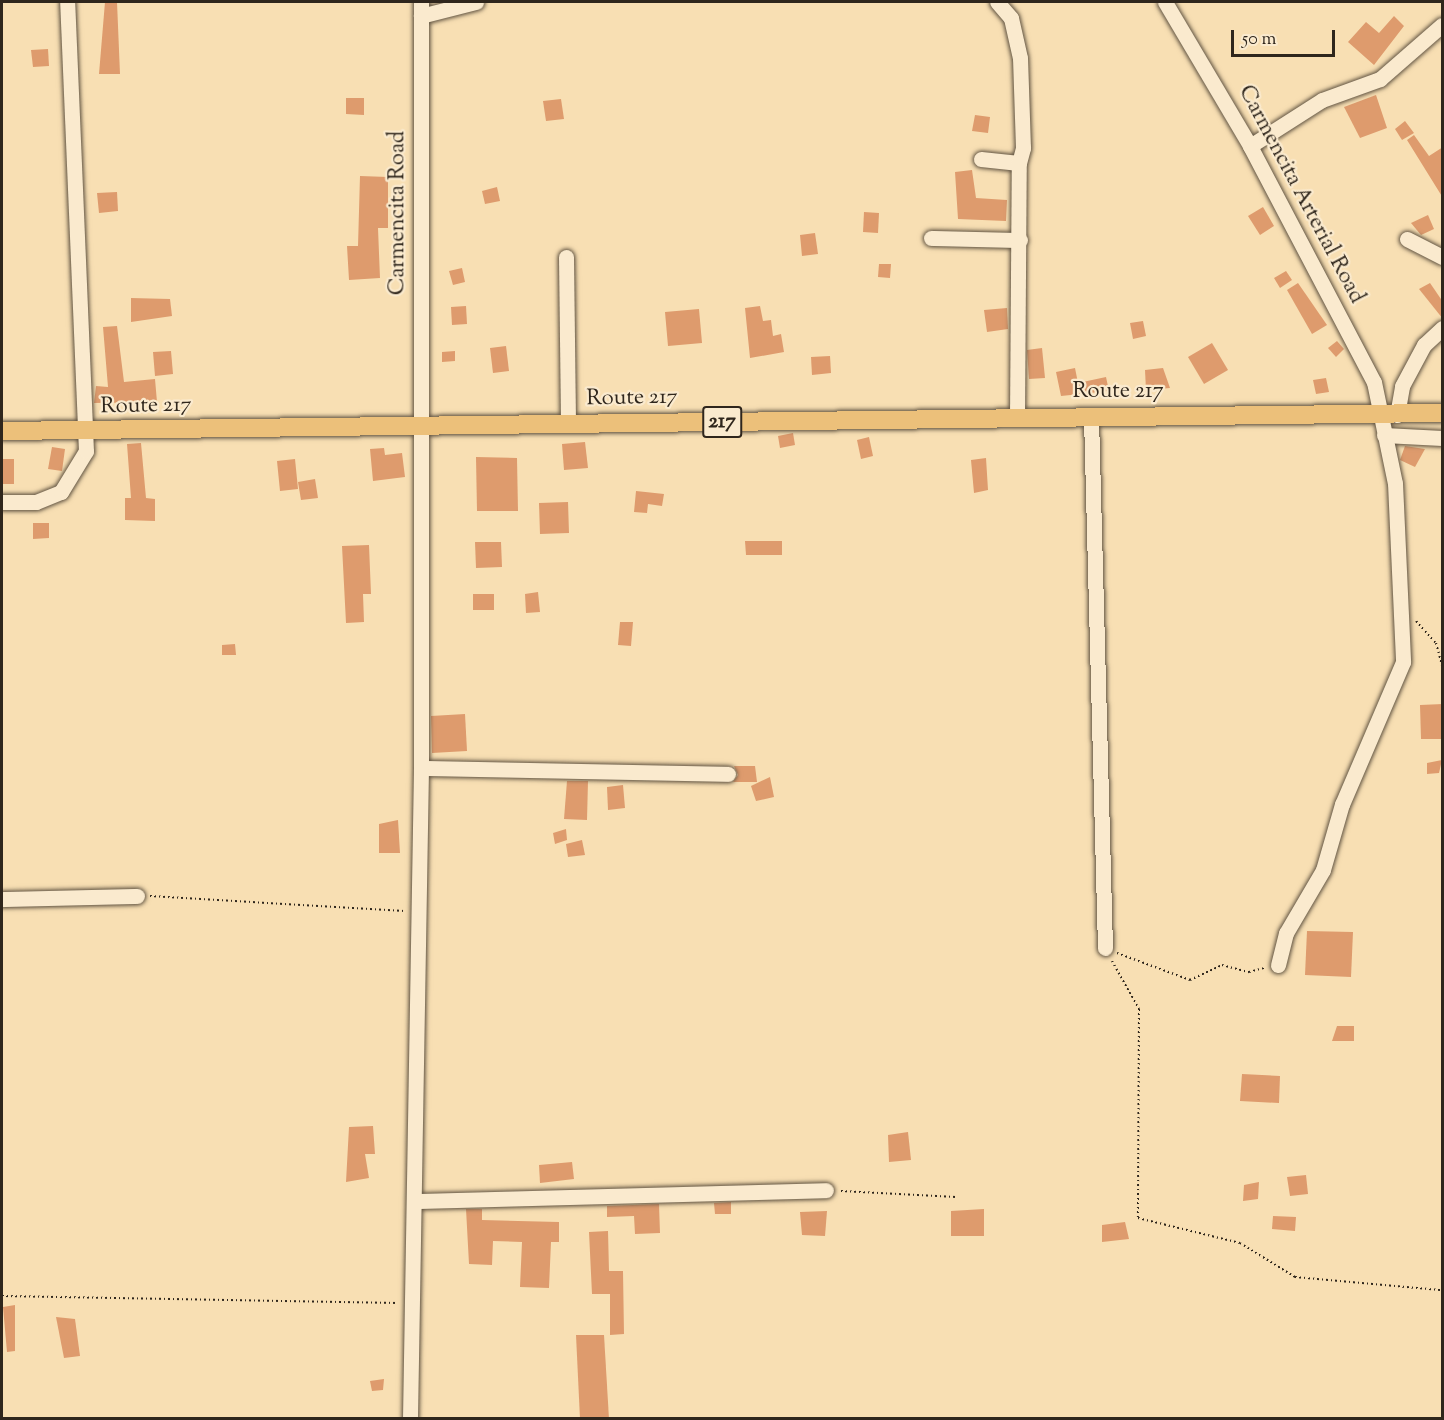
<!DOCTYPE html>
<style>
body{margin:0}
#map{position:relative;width:1444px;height:1420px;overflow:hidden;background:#f8dfb3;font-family:"Sorts Mill Goudy",serif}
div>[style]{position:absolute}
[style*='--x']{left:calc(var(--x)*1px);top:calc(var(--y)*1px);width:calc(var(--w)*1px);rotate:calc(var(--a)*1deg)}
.building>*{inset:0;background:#de9b6d}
.path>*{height:2px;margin-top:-1px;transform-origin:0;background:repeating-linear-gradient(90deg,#2f261c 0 1.5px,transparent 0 4.5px)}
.roads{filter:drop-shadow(0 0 2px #615442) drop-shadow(0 0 2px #615442)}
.minor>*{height:15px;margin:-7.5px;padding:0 7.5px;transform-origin:7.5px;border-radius:7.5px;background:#faeace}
.major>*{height:18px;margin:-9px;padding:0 9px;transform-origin:9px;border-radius:9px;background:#ecc07a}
span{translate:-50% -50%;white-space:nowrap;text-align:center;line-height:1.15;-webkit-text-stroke:4.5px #faeace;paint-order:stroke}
.shield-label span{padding:2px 4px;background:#faeace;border:2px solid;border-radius:4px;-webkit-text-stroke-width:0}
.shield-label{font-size:21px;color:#2f261c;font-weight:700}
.street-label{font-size:22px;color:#2f261c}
.frame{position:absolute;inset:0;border:3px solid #2f261c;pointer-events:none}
.scale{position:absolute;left:1231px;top:30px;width:104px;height:27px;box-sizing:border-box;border:3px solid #2f261c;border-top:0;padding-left:8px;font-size:18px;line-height:21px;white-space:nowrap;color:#2f261c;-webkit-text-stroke:4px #faeace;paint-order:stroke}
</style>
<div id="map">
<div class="building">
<div style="clip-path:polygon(105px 2px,117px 2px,120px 74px,99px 74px)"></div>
<div style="clip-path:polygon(1394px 16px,1404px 26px,1374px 65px,1348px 42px,1366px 22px,1379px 33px)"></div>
<div style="clip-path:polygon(48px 49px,49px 66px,33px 67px,31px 50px)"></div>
<div style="clip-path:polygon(1376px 95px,1387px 128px,1360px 138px,1344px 107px)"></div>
<div style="clip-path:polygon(346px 98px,364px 98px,364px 115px,346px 114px)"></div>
<div style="clip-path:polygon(561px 99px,564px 119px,546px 121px,543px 101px)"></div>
<div style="clip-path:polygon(975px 115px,990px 117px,988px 133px,972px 131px)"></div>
<div style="clip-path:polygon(1405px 121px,1414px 133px,1402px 140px,1395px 129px)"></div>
<div style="clip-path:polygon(1414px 135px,1429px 156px,1443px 147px,1443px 198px,1407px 140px)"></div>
<div style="clip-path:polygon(972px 170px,976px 198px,1007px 200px,1006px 221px,958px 219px,955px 172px)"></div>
<div style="clip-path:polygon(360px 176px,388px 177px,388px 228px,378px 228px,380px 278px,349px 280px,347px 246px,358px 246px)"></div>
<div style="clip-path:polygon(497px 187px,500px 201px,485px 204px,482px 191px)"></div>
<div style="clip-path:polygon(117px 192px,118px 211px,99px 213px,97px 193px)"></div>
<div style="clip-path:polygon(1263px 207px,1274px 226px,1260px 235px,1248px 216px)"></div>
<div style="clip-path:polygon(864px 212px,879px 213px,878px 233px,863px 232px)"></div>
<div style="clip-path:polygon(1428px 215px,1434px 229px,1421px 235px,1411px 223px)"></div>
<div style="clip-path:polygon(815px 233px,818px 254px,802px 256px,800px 235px)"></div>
<div style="clip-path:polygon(879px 264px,891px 264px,890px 278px,878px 277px)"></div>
<div style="clip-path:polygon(462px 268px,465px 282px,453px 285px,449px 271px)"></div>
<div style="clip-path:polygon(1286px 271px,1292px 280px,1280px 288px,1274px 278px)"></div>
<div style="clip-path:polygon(1298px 283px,1327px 325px,1312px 334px,1287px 290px)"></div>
<div style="clip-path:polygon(1430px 283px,1443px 302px,1443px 319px,1419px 289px)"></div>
<div style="clip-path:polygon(131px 298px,170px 299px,172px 316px,131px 322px)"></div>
<div style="clip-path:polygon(466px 306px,467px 324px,452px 325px,451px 307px)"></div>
<div style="clip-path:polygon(760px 306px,763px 321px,771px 320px,773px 336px,781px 334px,784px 352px,750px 358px,745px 308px)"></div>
<div style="clip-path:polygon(1007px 308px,1008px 329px,987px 332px,984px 310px)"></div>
<div style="clip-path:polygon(699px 309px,702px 343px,668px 346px,665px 312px)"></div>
<div style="clip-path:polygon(1143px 321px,1146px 336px,1133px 339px,1130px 323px)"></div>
<div style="clip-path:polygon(117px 326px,124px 382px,155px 379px,157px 402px,94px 403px,96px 386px,108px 387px,103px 327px)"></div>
<div style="clip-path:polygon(1337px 341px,1344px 349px,1336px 357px,1328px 348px)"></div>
<div style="clip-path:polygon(1212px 343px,1228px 370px,1204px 384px,1188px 357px)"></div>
<div style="clip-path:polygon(506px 346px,509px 371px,493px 373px,490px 348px)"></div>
<div style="clip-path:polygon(1042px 348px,1045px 378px,1029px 379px,1027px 350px)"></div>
<div style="clip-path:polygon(171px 351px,173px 374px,155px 376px,153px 352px)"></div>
<div style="clip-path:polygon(455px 351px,455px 361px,442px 362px,442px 352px)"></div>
<div style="clip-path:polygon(830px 356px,831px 373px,812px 375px,811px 357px)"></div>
<div style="clip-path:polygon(1075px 368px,1078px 383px,1106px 377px,1109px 391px,1061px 396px,1056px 372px)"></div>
<div style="clip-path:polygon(1163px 368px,1170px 388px,1146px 390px,1145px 370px)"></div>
<div style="clip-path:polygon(1326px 378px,1329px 392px,1316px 394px,1313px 380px)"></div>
<div style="clip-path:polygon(793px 433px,795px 445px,780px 448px,778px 436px)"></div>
<div style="clip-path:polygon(869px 437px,873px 456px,861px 459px,857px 440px)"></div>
<div style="clip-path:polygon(585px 442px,588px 468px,564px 470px,562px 444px)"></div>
<div style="clip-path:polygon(141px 443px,146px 498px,155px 499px,155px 521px,125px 520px,125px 498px,131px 498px,127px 444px)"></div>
<div style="clip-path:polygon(1405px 446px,1425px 449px,1415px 467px,1400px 460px)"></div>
<div style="clip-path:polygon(52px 447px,65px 449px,62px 471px,48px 469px)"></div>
<div style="clip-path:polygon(384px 448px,385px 455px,402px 453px,405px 477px,373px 481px,370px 449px)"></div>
<div style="clip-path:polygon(476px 457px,517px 458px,518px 511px,477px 511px)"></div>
<div style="clip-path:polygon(986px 458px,988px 490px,974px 493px,971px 460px)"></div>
<div style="clip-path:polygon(2px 459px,14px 459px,14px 484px,2px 484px)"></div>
<div style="clip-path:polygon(295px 459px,298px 489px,280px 491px,277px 461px)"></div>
<div style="clip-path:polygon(315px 479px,318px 498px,301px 500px,298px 482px)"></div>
<div style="clip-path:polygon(636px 491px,664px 494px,662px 506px,648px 504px,647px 513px,634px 512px)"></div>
<div style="clip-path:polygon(568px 502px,569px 533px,540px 534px,539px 503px)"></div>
<div style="clip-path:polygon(33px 523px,49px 523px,49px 538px,33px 539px)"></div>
<div style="clip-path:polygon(745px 541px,782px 541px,782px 555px,746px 555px)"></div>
<div style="clip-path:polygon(475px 542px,501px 542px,502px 567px,476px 568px)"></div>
<div style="clip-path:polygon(369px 545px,371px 594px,363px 594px,364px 622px,346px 623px,342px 546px)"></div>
<div style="clip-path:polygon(538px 592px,540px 612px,526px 613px,525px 594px)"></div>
<div style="clip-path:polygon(473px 594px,494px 594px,494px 610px,473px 610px)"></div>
<div style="clip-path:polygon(620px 622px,633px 622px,631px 646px,618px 645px)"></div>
<div style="clip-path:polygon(235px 644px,236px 655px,222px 655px,222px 645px)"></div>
<div style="clip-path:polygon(1443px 704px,1443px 739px,1421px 739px,1420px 705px)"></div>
<div style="clip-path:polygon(465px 714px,467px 751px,432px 753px,431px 716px)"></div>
<div style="clip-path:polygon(1442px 760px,1439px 773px,1427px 774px,1427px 763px)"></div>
<div style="clip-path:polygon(734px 766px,755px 766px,757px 782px,733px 782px,738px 775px)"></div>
<div style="clip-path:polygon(770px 777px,774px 797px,756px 801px,751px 786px)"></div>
<div style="clip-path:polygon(567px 781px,588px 781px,587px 820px,564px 819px)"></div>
<div style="clip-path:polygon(623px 785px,625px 808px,608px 810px,607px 787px)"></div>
<div style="clip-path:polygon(398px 820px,400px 853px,379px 853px,379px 824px)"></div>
<div style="clip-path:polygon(566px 829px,567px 840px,555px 844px,553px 833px)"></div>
<div style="clip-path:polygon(582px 840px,585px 855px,568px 857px,566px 844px)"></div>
<div style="clip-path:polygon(1307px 931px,1353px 932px,1351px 977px,1305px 975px)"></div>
<div style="clip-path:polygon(1337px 1026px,1354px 1026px,1354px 1041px,1332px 1041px)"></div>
<div style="clip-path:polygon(1242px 1074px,1280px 1076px,1279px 1103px,1240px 1101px)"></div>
<div style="clip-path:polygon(373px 1126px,375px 1154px,365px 1154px,369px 1178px,346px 1182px,349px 1127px)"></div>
<div style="clip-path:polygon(908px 1132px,911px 1160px,889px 1162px,888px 1135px)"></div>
<div style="clip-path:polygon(572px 1162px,574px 1179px,540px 1183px,539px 1165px)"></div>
<div style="clip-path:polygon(1306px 1175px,1308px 1194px,1290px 1196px,1287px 1177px)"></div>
<div style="clip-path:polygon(1259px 1182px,1258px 1199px,1243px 1201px,1244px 1185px)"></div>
<div style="clip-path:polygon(731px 1202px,731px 1214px,715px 1214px,714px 1203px)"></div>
<div style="clip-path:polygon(659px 1204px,660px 1233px,635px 1234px,634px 1216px,607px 1217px,607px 1206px)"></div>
<div style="clip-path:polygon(466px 1209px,482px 1209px,482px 1220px,559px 1222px,559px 1242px,551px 1242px,549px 1288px,520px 1287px,522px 1242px,493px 1241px,492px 1265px,469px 1264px)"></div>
<div style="clip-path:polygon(984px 1209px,984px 1236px,951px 1236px,951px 1211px)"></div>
<div style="clip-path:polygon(827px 1211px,825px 1236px,802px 1235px,800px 1212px)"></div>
<div style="clip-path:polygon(1273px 1216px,1296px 1217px,1295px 1231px,1272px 1229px)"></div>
<div style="clip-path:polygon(1125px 1222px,1129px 1239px,1102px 1242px,1102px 1225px)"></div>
<div style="clip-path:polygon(608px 1231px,609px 1271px,623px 1271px,624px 1334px,610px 1335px,610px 1294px,592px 1294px,589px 1232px)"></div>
<div style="clip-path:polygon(15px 1305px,15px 1351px,7px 1352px,3px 1307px)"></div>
<div style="clip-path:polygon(56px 1317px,75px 1319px,80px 1356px,64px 1358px)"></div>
<div style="clip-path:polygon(576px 1335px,604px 1335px,609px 1419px,580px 1419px)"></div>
<div style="clip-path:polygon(384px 1379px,383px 1390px,372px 1391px,370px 1381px)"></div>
</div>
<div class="path">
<div style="--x:1416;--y:621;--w:30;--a:48"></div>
<div style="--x:1436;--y:643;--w:24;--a:75"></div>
<div style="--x:150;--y:896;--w:255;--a:3.4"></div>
<div style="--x:1117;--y:953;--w:78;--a:20.3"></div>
<div style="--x:1190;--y:980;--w:35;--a:-25"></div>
<div style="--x:1222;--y:965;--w:28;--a:15"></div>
<div style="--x:1249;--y:972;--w:16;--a:-15"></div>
<div style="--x:1112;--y:961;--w:55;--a:60.6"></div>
<div style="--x:1139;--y:1009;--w:209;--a:90.3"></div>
<div style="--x:1138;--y:1218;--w:105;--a:13.8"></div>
<div style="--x:1240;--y:1243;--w:65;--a:31.7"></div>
<div style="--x:1295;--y:1277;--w:148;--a:5.1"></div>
<div style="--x:841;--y:1191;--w:115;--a:3"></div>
<div style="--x:2;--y:1296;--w:396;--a:1"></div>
</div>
<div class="roads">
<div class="minor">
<div style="--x:1165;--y:2;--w:167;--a:59.4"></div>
<div style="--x:1250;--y:146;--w:267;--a:62.3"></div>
<div style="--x:1374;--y:382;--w:103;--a:78.3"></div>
<div style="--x:1395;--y:483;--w:179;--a:87.4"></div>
<div style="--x:1403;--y:662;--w:155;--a:113.2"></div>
<div style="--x:1342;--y:804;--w:69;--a:106.1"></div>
<div style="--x:1323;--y:870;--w:73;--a:120.4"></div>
<div style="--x:1286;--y:933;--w:33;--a:104"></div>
<div style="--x:421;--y:16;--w:57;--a:-14.3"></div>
<div style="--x:1250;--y:146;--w:85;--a:-32.6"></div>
<div style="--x:1322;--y:100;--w:62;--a:-19.9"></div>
<div style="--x:1380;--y:79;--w:82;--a:-41.1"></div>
<div style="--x:981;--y:159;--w:38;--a:6"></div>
<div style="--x:1019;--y:163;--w:16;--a:-75"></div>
<div style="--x:1023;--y:148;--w:90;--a:-91.9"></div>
<div style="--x:1020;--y:58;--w:41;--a:-102.7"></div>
<div style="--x:1011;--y:18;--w:21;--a:-131"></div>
<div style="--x:931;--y:238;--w:89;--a:1.3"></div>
<div style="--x:1407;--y:239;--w:39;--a:27"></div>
<div style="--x:566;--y:257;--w:167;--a:89.3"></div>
<div style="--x:1397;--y:415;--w:29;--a:-80"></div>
<div style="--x:1402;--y:386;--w:47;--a:-61.8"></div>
<div style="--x:1424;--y:345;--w:25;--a:-43"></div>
<div style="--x:1091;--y:417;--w:531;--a:88.49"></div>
<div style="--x:1017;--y:418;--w:255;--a:-89.6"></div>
<div style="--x:1384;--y:435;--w:58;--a:3"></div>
<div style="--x:2;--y:502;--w:34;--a:0"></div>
<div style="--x:36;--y:502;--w:27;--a:-22"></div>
<div style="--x:61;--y:492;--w:48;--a:-58.6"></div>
<div style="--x:86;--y:451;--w:449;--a:-92.4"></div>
<div style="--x:421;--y:768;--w:307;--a:1.1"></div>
<div style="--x:2;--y:899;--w:135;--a:-1.3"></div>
<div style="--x:417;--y:1201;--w:409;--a:-1.5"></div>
<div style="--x:410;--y:1418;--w:650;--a:-89.03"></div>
<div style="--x:421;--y:768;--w:766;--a:-90"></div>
</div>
<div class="major">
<div style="--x:2;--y:431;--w:1440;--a:-0.72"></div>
</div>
</div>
<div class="shield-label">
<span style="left:722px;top:422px">217</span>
</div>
<div class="street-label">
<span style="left:1300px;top:195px;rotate:62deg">Carmencita Arterial Road</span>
<span style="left:399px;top:213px;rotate:-90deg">Carmencita Road</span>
<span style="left:1118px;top:393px">Route 217</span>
<span style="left:632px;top:399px;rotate:-1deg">Route 217</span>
<span style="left:146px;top:407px;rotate:-1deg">Route 217</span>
</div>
<div class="frame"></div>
<div class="scale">50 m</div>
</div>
